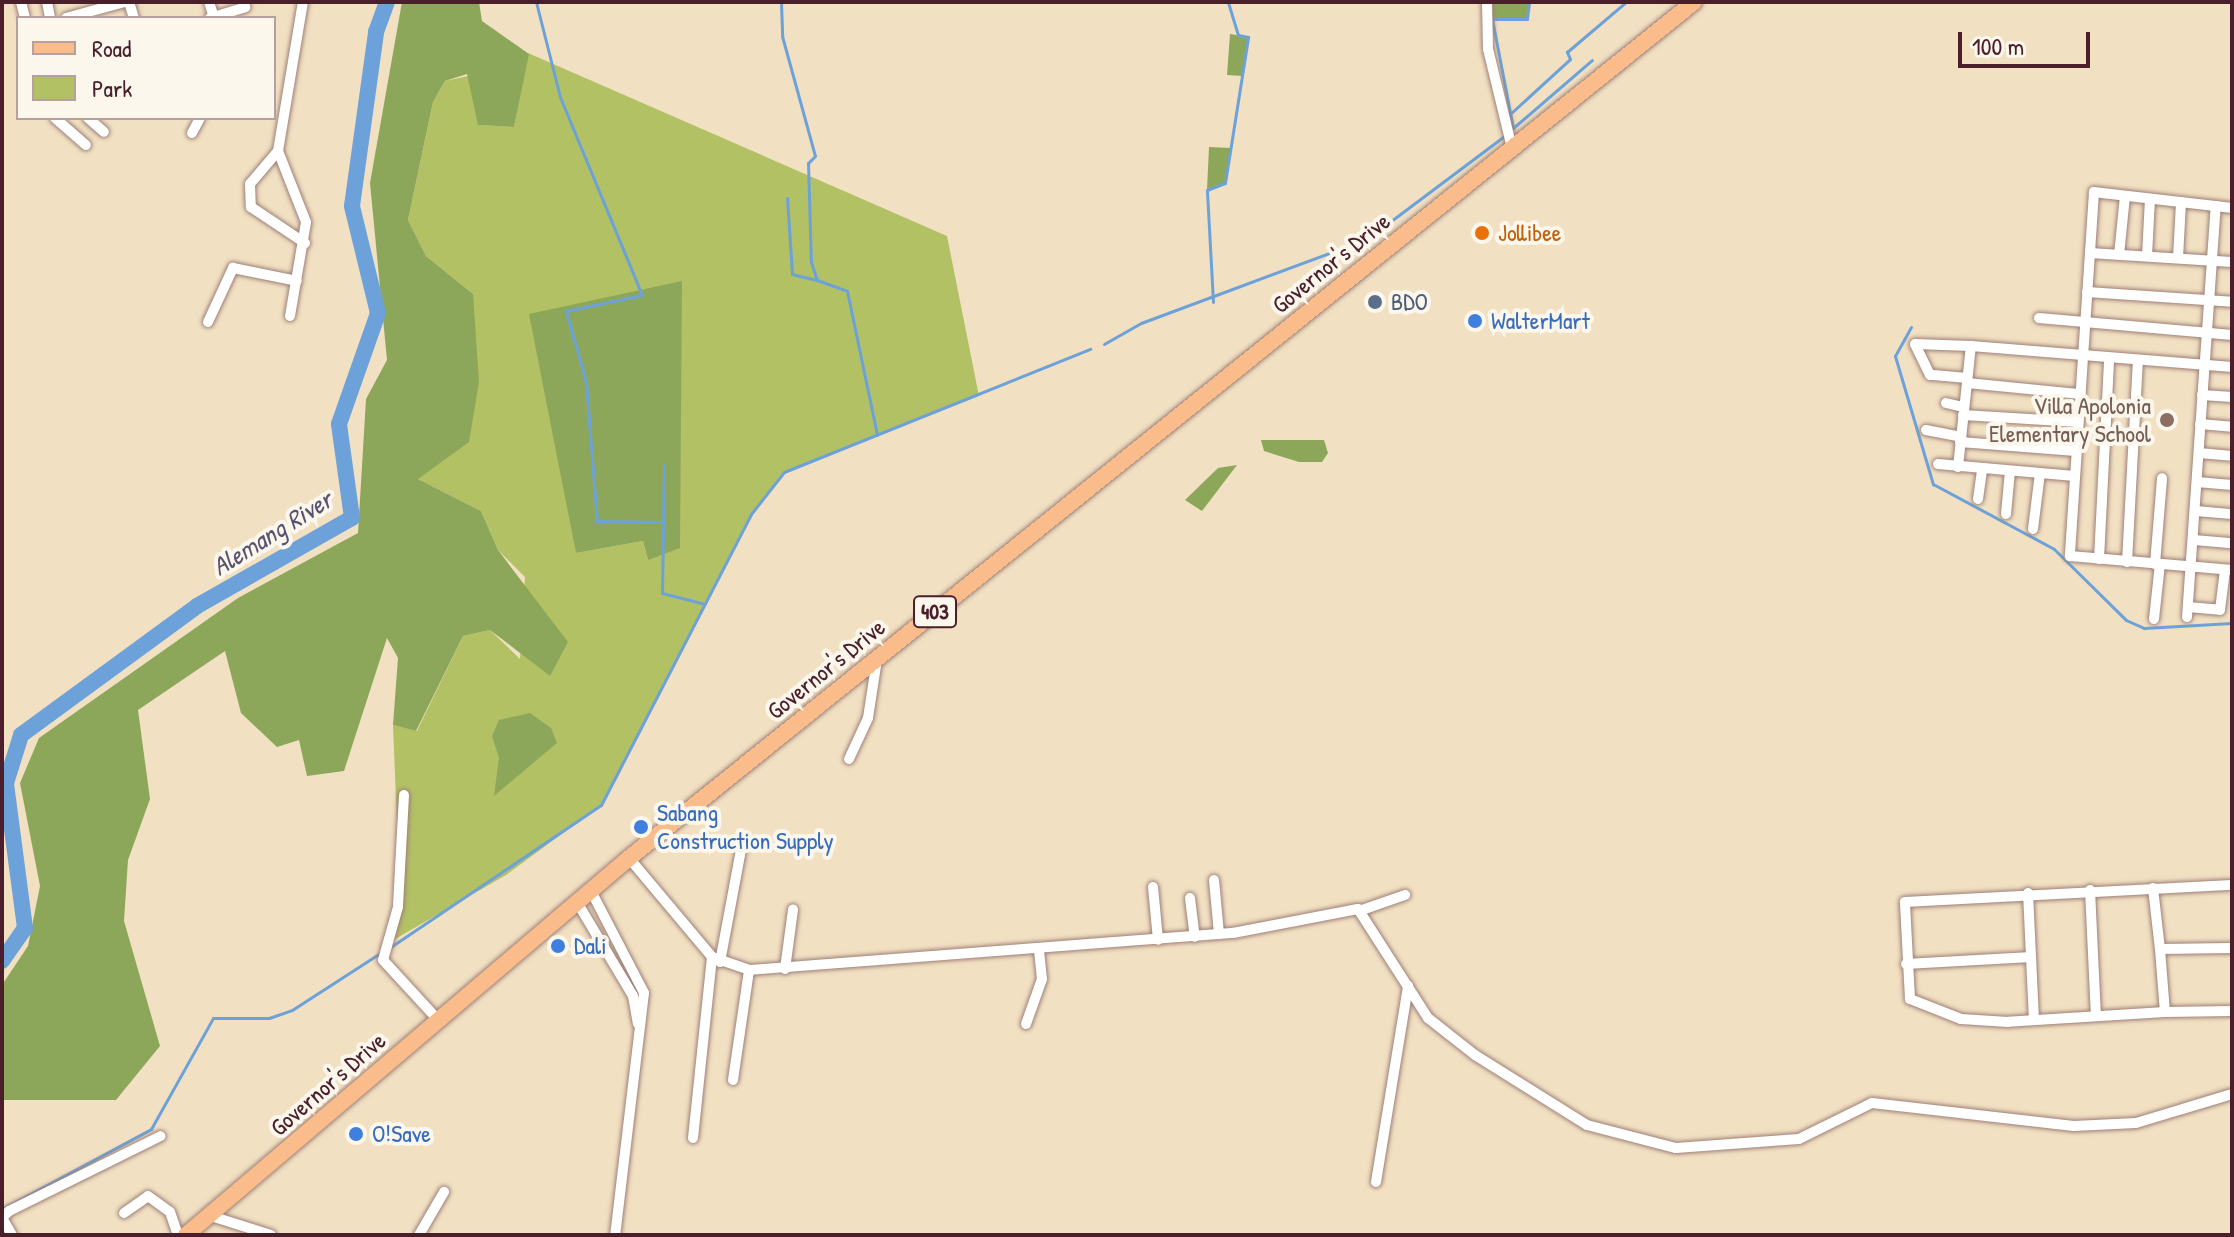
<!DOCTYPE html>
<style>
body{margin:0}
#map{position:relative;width:2234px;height:1237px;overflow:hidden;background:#f2e0c3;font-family:"Patrick Hand",sans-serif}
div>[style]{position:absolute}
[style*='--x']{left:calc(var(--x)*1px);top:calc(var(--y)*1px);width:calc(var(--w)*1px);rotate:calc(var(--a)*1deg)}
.green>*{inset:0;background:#b2c164}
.forest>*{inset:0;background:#8da75a}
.stream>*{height:3px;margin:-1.5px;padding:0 1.5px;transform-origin:1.5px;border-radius:1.5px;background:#6ca2d9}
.river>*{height:16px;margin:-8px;padding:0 8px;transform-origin:8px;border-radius:8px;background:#6ca2d9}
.roads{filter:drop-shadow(0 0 2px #9e8077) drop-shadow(0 0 2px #9e8077)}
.street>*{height:10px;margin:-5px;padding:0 5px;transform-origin:5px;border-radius:5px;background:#fff}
.primary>*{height:16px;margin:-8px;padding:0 8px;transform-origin:8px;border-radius:8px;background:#f9bc8a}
.dots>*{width:22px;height:22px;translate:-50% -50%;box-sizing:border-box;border:4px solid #fbf7ec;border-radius:50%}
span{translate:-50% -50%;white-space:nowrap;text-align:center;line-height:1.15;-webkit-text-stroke:8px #fbf7ec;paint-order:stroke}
.shield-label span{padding:2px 6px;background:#fbf7ec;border:2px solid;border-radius:6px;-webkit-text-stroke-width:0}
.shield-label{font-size:22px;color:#4a1f2b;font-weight:700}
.food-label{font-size:24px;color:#c56008}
.left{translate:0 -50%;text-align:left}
.street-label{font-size:24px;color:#4a1f2b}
.service-label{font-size:24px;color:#4e5e75}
.shop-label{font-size:24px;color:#366cbe}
.education-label{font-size:24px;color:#785e54}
.right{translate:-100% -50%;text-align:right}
.water-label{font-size:26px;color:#585371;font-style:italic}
.frame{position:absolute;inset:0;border:4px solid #4a1f2b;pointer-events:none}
.legend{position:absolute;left:16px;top:16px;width:260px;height:104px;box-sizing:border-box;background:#fbf7ec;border:2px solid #b4a19f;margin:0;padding:10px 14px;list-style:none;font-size:24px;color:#4a1f2b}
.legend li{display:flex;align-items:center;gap:16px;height:40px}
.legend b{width:40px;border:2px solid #b4a19f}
.scale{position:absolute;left:1958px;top:32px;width:132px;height:36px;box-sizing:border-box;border:4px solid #4a1f2b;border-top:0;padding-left:10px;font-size:24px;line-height:28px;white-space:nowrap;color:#4a1f2b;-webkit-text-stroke:6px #fbf7ec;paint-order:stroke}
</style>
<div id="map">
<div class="green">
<div style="clip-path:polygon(evenodd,528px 53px,947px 236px,979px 396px,784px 472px,751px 514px,601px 805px,506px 875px,383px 946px,398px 907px,399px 874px,393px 725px,417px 731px,463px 636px,490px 630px,520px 659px,525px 577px,498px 550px,481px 511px,418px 479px,473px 294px,426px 256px,408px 220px,433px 102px,445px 81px,468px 76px,479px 125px,514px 127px,528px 53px,682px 281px,648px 560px,643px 541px,576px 553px,682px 281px)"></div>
</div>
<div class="forest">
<div style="clip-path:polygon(402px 2px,479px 2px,482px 21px,529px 54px,514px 127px,478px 125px,467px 74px,445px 81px,433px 102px,408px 220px,426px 256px,473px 294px,479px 382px,469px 442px,418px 479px,481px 511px,498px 550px,568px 642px,550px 676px,490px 630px,463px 636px,416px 731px,393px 725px,398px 658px,387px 638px,344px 771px,307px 776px,299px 740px,277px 747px,241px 713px,225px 651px,138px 710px,150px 799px,128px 860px,124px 921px,160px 1046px,116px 1100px,2px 1100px,2px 985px,28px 946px,40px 886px,20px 783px,39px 738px,238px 598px,358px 533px,366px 399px,387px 360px,370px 183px)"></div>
<div style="clip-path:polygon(1492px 2px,1529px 2px,1527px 19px,1492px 19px)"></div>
<div style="clip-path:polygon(1230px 34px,1248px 37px,1243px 76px,1227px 75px)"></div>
<div style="clip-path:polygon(1209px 147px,1231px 148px,1225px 183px,1207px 190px)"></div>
<div style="clip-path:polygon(682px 281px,680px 548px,648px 560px,643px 541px,576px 553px,529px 314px)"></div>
<div style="clip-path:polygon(1261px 440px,1324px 440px,1328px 453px,1322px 462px,1299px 462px,1264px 451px)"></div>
<div style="clip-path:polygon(1237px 465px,1202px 511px,1185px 500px,1218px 468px)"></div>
<div style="clip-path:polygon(530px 713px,551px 728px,557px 743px,494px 796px,499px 758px,492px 736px,499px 720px)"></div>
</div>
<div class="stream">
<div style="--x:536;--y:2;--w:98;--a:75.8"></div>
<div style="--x:560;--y:97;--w:214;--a:67.5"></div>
<div style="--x:642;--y:295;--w:78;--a:168.1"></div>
<div style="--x:566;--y:311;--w:74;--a:74.3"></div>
<div style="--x:586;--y:382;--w:139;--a:85.5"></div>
<div style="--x:597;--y:521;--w:65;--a:0.9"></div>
<div style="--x:781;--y:2;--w:34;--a:88"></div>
<div style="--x:782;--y:36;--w:124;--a:74.6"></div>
<div style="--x:815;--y:156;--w:10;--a:135"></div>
<div style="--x:808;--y:163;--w:99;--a:88.3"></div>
<div style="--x:811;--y:262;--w:19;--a:72"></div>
<div style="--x:817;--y:280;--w:32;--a:20"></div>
<div style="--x:847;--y:291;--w:147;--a:78.2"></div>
<div style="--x:1510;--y:114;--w:81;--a:-42.5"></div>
<div style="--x:1570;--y:59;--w:8;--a:-113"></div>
<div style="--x:1567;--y:52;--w:77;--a:-40.3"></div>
<div style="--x:1513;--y:128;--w:111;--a:-100.9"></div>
<div style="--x:1492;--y:19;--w:35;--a:0"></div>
<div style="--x:1527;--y:19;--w:17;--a:-83"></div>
<div style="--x:1513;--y:128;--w:104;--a:-40.7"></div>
<div style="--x:787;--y:198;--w:76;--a:86.2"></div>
<div style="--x:792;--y:274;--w:25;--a:14"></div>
<div style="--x:1213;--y:302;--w:112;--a:-93.1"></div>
<div style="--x:1207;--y:190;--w:19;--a:-21"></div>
<div style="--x:1225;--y:183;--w:148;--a:-81"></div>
<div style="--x:1248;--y:37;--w:10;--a:-169"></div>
<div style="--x:1238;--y:35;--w:34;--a:-107"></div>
<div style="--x:1911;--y:327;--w:33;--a:119"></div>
<div style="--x:1895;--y:356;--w:134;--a:73.5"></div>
<div style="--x:1933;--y:484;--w:137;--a:28.2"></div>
<div style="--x:2054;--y:549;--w:101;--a:44.6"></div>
<div style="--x:2126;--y:620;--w:20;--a:24"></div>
<div style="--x:2144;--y:628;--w:88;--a:-3.3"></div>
<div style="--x:1104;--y:344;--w:43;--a:-29.6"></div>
<div style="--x:1141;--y:323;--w:241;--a:-20.4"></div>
<div style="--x:1367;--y:239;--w:170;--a:-36.9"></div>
<div style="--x:664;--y:465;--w:128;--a:90.9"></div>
<div style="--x:662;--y:593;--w:44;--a:14.3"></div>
<div style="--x:392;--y:946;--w:252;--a:-34"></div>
<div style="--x:601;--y:805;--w:327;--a:-62.7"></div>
<div style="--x:751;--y:514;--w:53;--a:-51.8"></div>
<div style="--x:784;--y:472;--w:330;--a:-21.9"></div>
<div style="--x:2;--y:1209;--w:169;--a:-28.2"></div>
<div style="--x:151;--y:1129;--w:127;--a:-60.8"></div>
<div style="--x:213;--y:1018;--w:56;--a:0"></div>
<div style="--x:269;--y:1018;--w:24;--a:-19"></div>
<div style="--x:292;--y:1010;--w:105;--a:-32.9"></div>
</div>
<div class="river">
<div style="--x:2;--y:961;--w:40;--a:-55.1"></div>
<div style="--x:25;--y:928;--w:146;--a:-97.5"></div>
<div style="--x:6;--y:783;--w:50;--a:-72.6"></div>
<div style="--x:21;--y:735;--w:218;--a:-36.2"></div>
<div style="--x:197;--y:606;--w:178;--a:-29.6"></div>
<div style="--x:352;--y:518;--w:95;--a:-97.9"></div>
<div style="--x:339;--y:424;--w:118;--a:-70.6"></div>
<div style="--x:378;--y:313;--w:110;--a:-103.7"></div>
<div style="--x:352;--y:206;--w:176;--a:-82.1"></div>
<div style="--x:376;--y:32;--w:32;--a:-70"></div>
</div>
<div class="roads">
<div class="street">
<div style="--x:21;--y:2;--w:16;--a:76"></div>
<div style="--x:47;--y:2;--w:16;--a:79"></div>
<div style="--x:129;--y:2;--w:17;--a:73"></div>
<div style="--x:209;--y:2;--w:16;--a:72"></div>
<div style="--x:1487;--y:2;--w:47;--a:88.8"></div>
<div style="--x:1488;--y:49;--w:102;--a:76.4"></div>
<div style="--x:66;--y:18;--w:60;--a:-15.4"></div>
<div style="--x:210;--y:18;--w:37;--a:-17"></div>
<div style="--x:55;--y:118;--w:41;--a:41.1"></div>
<div style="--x:88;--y:118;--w:21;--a:41"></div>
<div style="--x:192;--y:133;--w:17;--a:-62"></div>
<div style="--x:278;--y:151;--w:43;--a:130.3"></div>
<div style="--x:250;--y:184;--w:23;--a:88"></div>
<div style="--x:251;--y:207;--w:65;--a:33.7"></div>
<div style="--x:2232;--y:208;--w:139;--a:-173.4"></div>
<div style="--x:2094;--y:192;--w:365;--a:93.8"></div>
<div style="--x:2070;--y:556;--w:163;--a:4.9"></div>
<div style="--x:2090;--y:253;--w:142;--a:3.6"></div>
<div style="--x:2119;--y:255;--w:59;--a:-84.2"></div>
<div style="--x:2147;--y:256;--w:57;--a:-87"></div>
<div style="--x:2178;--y:258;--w:56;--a:-86.9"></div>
<div style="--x:2087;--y:292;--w:145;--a:3.9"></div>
<div style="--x:290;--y:316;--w:95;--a:-80.3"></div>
<div style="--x:306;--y:222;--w:76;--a:-111.5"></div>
<div style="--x:278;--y:151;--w:151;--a:-80.5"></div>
<div style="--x:2039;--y:318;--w:194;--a:5"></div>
<div style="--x:208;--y:322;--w:60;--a:-65.2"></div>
<div style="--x:233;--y:268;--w:65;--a:11.5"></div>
<div style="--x:1967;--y:378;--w:37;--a:-175"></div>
<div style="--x:1930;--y:375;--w:34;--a:-116"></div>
<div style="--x:1915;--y:344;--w:56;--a:2"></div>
<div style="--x:1967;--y:383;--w:114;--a:5.6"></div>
<div style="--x:2202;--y:395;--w:30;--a:4"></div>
<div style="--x:1946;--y:403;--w:18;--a:13"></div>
<div style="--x:1963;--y:415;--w:115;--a:3.5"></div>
<div style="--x:2200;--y:424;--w:32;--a:5"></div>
<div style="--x:1926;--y:430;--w:36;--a:11"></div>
<div style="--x:1960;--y:442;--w:116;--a:4.4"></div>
<div style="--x:2199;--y:453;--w:33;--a:5"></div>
<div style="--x:1938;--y:464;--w:137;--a:5"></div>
<div style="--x:1958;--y:467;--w:122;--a:-83.9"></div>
<div style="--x:1971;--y:346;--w:262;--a:4.6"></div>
<div style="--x:2197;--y:482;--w:35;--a:5"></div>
<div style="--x:1978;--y:499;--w:30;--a:-82"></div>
<div style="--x:2196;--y:511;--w:36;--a:5"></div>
<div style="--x:2006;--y:514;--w:43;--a:-84.7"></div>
<div style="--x:2033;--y:529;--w:56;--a:-82.9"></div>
<div style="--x:2194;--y:540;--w:38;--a:5"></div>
<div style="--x:2099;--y:559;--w:200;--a:-87.1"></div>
<div style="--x:2127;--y:562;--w:202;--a:-86.9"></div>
<div style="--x:2155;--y:564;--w:86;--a:-85.3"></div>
<div style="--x:2188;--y:607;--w:32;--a:5"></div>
<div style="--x:2220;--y:610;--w:40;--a:-82.9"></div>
<div style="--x:2187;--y:617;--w:412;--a:-86"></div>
<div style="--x:2154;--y:619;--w:55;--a:-83.8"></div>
<div style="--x:849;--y:759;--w:45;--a:-65.1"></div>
<div style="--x:868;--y:718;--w:60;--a:-81.3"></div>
<div style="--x:404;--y:795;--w:112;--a:93.1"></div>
<div style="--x:398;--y:907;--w:55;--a:105.8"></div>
<div style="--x:383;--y:960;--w:83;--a:47.4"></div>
<div style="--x:629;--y:858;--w:129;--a:50"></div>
<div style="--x:712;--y:957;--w:39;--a:19"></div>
<div style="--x:749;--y:970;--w:485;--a:-4.4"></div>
<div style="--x:1233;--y:933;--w:127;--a:-10.9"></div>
<div style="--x:1358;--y:909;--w:130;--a:57.3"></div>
<div style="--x:1428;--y:1018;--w:60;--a:38.2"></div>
<div style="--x:1475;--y:1055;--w:132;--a:32"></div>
<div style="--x:1587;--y:1125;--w:92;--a:14.5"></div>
<div style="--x:1676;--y:1148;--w:123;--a:-4.2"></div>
<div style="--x:1799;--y:1139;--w:81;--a:-26.3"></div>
<div style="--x:1872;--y:1103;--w:203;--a:6.5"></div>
<div style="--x:2074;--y:1126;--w:62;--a:-2.8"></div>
<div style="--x:2136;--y:1123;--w:100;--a:-16.8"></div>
<div style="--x:1214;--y:880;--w:54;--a:84.7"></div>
<div style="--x:1153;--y:887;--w:53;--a:84.6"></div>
<div style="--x:2153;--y:888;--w:61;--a:83.5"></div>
<div style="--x:2090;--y:890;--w:125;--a:87.3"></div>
<div style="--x:591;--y:891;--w:115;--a:62.5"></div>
<div style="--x:644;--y:993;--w:244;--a:96.8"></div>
<div style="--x:2028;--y:893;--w:127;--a:87.3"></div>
<div style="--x:1190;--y:898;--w:39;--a:83"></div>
<div style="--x:577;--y:902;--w:109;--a:59.2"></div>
<div style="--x:633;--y:996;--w:28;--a:80"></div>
<div style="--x:1359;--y:911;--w:49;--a:-19.2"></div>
<div style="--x:2232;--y:948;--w:72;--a:179.2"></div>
<div style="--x:2160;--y:949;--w:63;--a:85.5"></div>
<div style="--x:2165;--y:1012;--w:67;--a:-0.9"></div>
<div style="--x:720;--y:962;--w:119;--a:-79.4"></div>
<div style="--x:1906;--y:964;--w:125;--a:-3.2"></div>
<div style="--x:785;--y:969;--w:60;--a:-82.3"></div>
<div style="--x:2165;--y:1012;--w:157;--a:176.4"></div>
<div style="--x:2008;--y:1022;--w:47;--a:-176.3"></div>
<div style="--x:1961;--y:1019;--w:55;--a:-158.6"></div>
<div style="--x:1910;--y:999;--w:97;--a:-93"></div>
<div style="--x:1905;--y:902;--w:327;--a:-3"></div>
<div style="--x:1026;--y:1024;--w:48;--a:-70.4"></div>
<div style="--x:1042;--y:979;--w:29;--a:-96"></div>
<div style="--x:733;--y:1080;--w:111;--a:-81.7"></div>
<div style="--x:693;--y:1138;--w:182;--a:-84"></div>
<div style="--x:1376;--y:1182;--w:199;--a:-80.7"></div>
<div style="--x:124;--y:1213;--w:29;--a:-35"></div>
<div style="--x:148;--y:1196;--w:27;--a:36"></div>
<div style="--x:170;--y:1212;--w:24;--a:71"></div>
<div style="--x:211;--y:1216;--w:63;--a:17.6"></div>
<div style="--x:12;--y:1235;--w:20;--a:-120"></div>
<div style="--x:2;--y:1218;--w:10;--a:-45"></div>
<div style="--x:9;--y:1211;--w:169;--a:-26.3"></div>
<div style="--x:419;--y:1235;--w:50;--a:-59.8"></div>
</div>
<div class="primary">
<div style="--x:186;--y:1235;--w:582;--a:-40.4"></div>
<div style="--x:629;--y:858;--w:1366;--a:-38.79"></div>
</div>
</div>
<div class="dots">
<div style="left:1482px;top:233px;background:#e8710a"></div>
<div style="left:1375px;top:302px;background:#5c6f8a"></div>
<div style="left:1475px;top:321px;background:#3f7fe0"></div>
<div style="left:2167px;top:420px;background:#8d6e63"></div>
<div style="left:641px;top:827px;background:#3f7fe0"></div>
<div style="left:558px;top:946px;background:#3f7fe0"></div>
<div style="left:356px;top:1134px;background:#3f7fe0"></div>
</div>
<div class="shield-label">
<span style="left:935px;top:612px">403</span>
</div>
<div class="food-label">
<span class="left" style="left:1498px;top:233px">Jollibee</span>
</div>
<div class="street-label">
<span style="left:1331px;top:263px;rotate:-39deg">Governor's Drive</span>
<span style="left:826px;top:669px;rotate:-39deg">Governor's Drive</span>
<span style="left:328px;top:1084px;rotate:-41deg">Governor's Drive</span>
</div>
<div class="service-label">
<span class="left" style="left:1391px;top:302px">BDO</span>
</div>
<div class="shop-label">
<span class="left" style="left:1491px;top:321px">WalterMart</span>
<span class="left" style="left:657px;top:827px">Sabang<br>Construction Supply</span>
<span class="left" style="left:574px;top:946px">Dali</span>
<span class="left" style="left:372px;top:1134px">O!Save</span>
</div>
<div class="education-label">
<span class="right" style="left:2151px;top:420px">Villa Apolonia<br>Elementary School</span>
</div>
<div class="water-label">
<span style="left:272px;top:533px;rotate:-32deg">Alemang River</span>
</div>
<div class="frame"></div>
<ul class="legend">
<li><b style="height:10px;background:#f9bc8a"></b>Road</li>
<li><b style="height:22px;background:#b2c164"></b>Park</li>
</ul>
<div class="scale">100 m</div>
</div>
